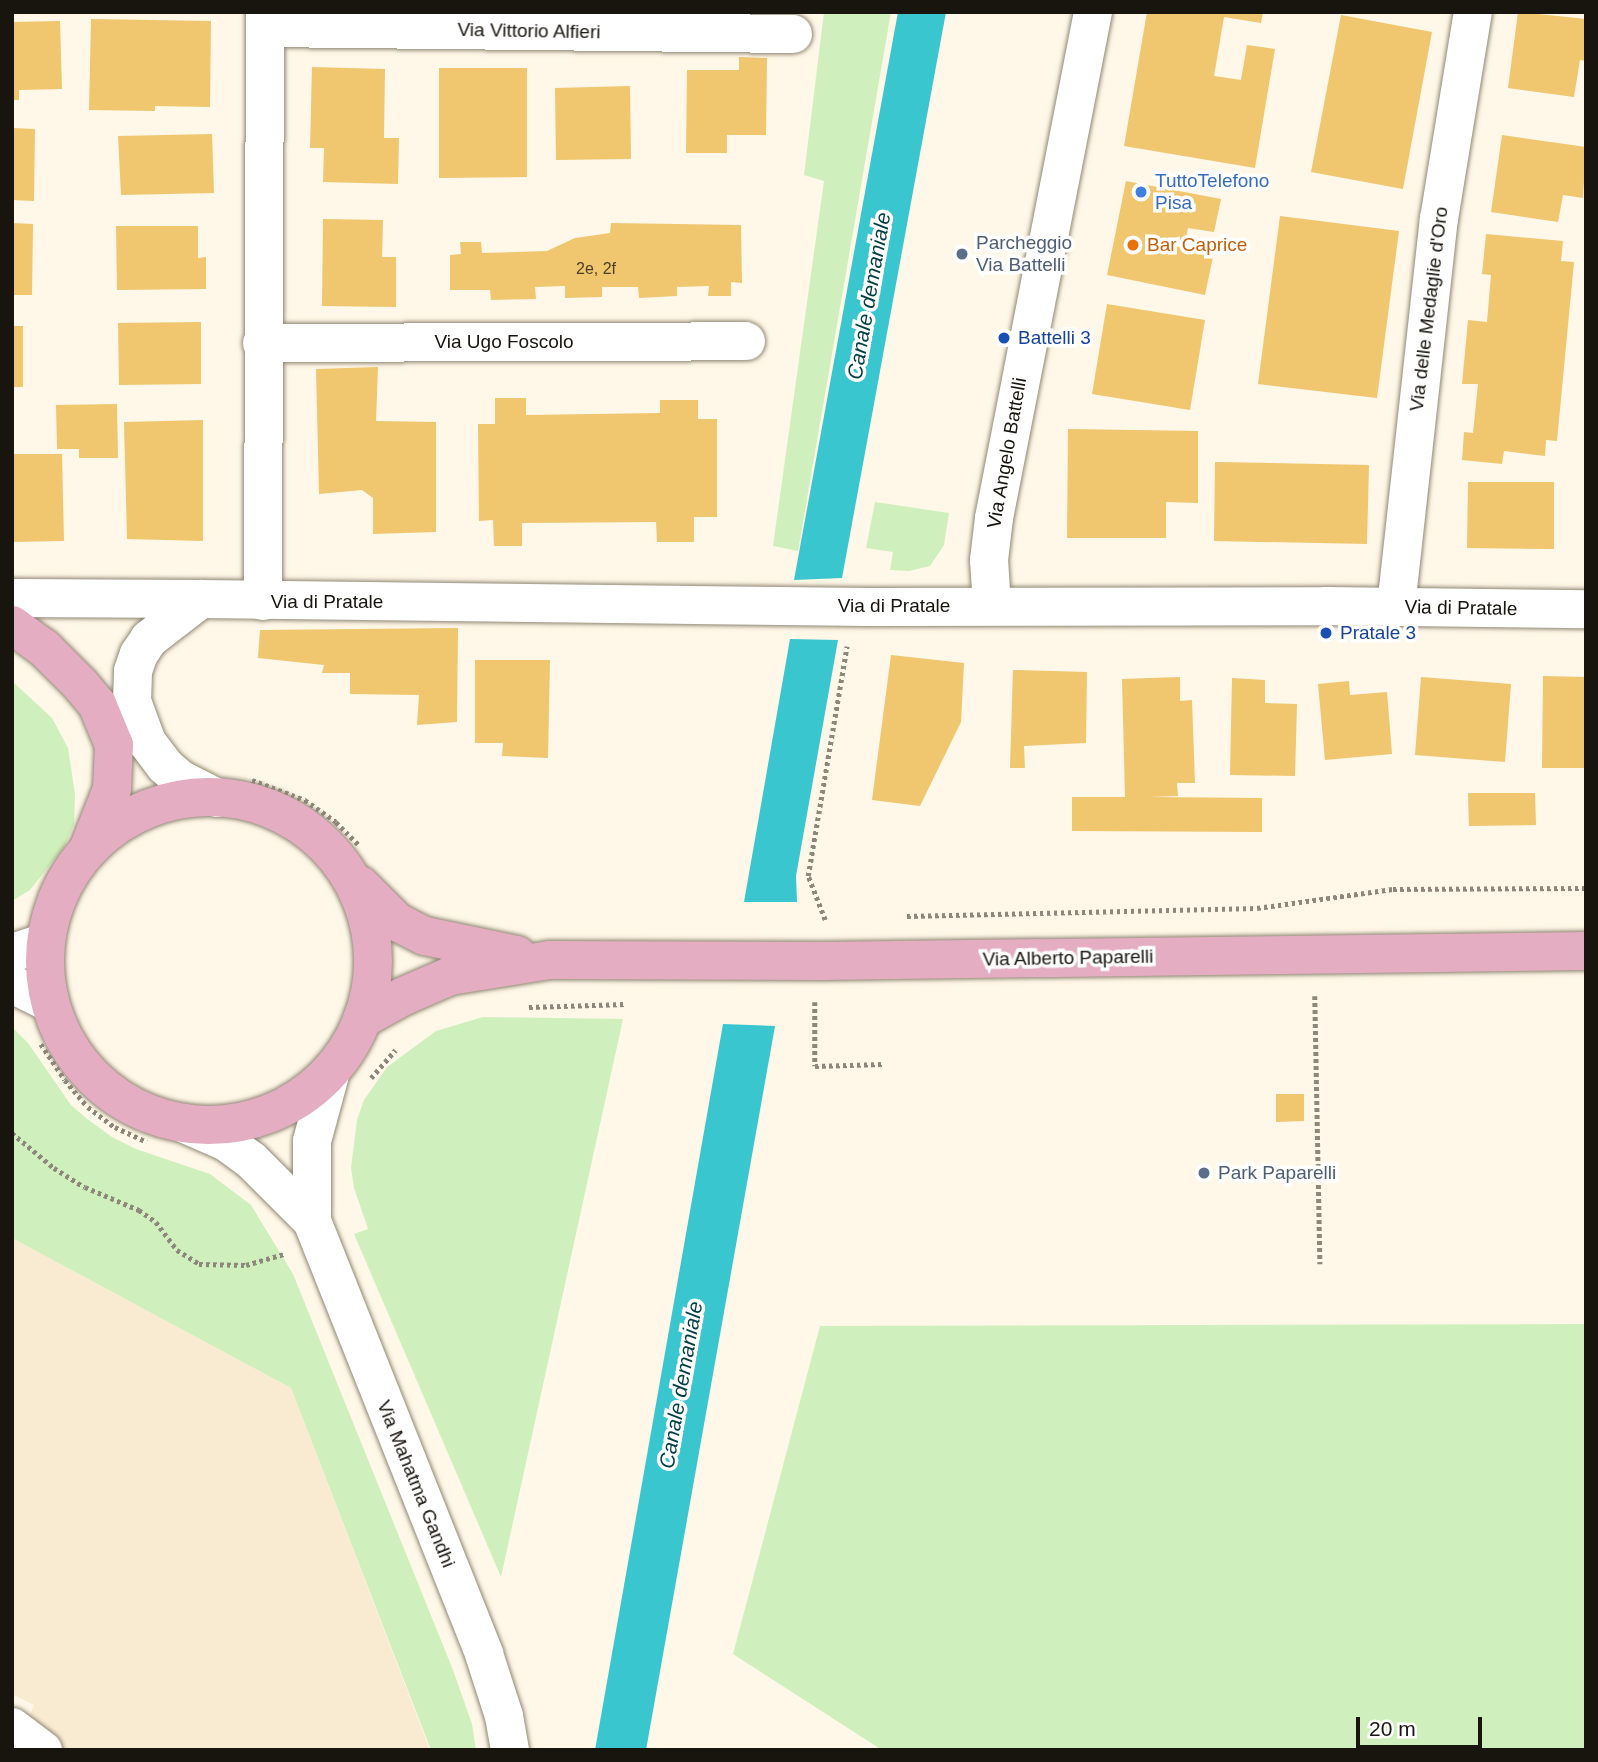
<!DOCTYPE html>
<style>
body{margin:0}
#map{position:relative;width:1598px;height:1762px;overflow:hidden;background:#fff7e7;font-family:Arial,sans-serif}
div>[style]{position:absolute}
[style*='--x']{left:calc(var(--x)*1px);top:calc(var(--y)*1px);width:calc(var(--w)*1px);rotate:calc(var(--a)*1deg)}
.built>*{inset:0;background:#f9ebd1}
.green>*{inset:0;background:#cff0bc}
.water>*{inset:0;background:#39c6cf}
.building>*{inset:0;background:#f0c66f}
.path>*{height:4.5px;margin-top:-2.25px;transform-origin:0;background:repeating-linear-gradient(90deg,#8d877c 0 3.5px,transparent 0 7px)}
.roads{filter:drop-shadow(0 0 2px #908775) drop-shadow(0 0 2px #908775)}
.minor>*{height:38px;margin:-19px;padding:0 19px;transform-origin:19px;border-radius:19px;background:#fff}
.major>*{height:38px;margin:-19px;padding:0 19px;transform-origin:19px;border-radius:19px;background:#e4adc1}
.major>.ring{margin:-19px;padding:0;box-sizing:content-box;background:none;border:38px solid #e4adc1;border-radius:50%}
.dots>*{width:19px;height:19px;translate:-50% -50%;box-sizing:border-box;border:4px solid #fff;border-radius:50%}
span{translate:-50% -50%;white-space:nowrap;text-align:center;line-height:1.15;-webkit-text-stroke:7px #fff;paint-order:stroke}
.number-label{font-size:16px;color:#4e4026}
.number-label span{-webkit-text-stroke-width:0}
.street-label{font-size:19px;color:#18140e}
.shop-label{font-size:19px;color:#366cbe}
.left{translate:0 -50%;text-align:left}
.service-label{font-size:19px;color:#4e5e75}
.food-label{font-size:19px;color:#c56008}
.transit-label{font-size:19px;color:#164399}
.water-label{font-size:21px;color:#003f43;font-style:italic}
.frame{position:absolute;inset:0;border:14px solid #18140e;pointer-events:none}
.scale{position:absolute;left:1356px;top:1717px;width:126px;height:32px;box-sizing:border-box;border:4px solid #18140e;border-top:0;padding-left:9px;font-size:21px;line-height:24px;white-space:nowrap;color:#18140e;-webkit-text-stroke:5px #fff;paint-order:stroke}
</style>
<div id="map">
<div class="built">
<div style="clip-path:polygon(12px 1238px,291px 1388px,430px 1750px,16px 1750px,34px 1705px,12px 1694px)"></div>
</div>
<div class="green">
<div style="clip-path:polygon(824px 12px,891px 12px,798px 551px,773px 546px,824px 181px,804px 175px)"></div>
<div style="clip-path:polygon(875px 502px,949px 513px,944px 545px,930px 566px,909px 571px,890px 570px,893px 552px,866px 548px)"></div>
<div style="clip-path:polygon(12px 681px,52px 718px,68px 748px,75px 794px,74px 824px,64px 847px,30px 890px,12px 901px)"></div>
<div style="clip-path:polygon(483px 1017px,623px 1019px,501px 1577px,354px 1234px,368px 1229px,354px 1188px,351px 1168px,357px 1120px,364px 1100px,387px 1067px,436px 1031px)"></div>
<div style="clip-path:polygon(12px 1027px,28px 1043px,71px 1105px,86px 1118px,112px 1137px,136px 1149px,210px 1174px,251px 1205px,293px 1274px,453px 1670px,472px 1724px,476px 1750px,431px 1750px,291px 1388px,12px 1238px)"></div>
<div style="clip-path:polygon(1586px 1324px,1586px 1750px,882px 1750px,733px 1654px,820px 1326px)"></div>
</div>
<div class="water">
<div style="clip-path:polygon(898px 12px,946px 12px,842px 578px,794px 580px)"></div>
<div style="clip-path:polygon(790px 639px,838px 640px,796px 876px,797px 902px,744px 902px)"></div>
<div style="clip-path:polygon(723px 1024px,775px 1026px,646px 1750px,595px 1750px)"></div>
</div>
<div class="building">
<div style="clip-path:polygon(1147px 12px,1263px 12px,1261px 23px,1224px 17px,1214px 76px,1241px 80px,1247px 45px,1275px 49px,1255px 168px,1124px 146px)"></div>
<div style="clip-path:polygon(1518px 12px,1586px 19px,1586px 61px,1580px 60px,1574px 97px,1508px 88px)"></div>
<div style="clip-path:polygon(1341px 15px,1432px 32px,1403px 189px,1311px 172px)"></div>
<div style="clip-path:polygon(91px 19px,211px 21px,210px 107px,155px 106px,155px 111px,89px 110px)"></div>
<div style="clip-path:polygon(60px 21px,62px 89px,19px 90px,19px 100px,12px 100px,12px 22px)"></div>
<div style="clip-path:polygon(739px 57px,767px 58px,766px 135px,727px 135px,727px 153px,686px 153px,687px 70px,739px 70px)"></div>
<div style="clip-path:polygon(312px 67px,385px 69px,384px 138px,399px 138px,398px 184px,323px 182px,324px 148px,310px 148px)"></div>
<div style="clip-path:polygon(439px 68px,527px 68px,527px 177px,439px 178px)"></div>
<div style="clip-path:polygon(630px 86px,631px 159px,556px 160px,555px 88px)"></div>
<div style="clip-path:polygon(12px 128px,35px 129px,34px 201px,12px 200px)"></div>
<div style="clip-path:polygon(212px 134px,214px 193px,121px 195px,118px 136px)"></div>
<div style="clip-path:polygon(1502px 135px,1586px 147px,1583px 198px,1563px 195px,1558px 222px,1491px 212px)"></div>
<div style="clip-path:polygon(1126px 181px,1221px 199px,1214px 232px,1188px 228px,1183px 251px,1213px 257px,1205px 295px,1107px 275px)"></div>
<div style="clip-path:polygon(1280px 216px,1399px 231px,1377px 398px,1258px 384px)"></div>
<div style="clip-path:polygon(323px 219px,383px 220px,382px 257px,396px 257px,396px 307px,322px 306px)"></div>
<div style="clip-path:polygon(12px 223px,33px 224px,32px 295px,12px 295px)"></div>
<div style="clip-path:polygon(611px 223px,741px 225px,742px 283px,731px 282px,731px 296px,708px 296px,709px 286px,677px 287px,677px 296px,639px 298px,638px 287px,602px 287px,602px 297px,565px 298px,565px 286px,535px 287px,536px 299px,491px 300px,490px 290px,450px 290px,450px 255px,461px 254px,460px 242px,481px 242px,482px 253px,547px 251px,575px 238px,610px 233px)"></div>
<div style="clip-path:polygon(116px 226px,198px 226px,198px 258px,206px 257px,206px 289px,117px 290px)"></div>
<div style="clip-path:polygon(1486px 234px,1563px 241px,1561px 261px,1574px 262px,1557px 441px,1546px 440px,1545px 456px,1504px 451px,1502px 464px,1462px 460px,1464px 432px,1473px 433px,1478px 384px,1462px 384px,1468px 320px,1487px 322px,1491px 275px,1482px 274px)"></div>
<div style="clip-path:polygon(1107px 304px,1205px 320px,1190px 410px,1092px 394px)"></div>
<div style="clip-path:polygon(201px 322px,201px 384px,119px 385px,118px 323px)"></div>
<div style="clip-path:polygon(12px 326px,23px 326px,23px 387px,12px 387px)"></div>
<div style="clip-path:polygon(378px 367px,376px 421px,436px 422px,436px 532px,373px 534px,373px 498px,362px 490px,319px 494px,316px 369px)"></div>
<div style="clip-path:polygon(495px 398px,526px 398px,526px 415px,660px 413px,660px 400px,698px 400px,698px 419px,717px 419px,717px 517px,694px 517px,694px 542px,657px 542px,656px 522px,522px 523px,522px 546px,494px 546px,493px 520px,479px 521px,478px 424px,495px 424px)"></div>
<div style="clip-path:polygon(117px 404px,118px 458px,79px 458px,79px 449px,57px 449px,56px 405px)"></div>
<div style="clip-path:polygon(203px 420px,203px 541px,127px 539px,124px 422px)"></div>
<div style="clip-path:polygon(1068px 429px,1198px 431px,1198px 503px,1166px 502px,1166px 538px,1067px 538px)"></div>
<div style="clip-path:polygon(12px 454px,62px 454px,64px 541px,12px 542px)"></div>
<div style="clip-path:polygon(1215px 462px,1369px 465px,1367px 544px,1214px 541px)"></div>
<div style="clip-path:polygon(1468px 482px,1554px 482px,1554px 549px,1467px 548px)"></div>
<div style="clip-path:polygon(458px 628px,457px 722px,417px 725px,419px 695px,350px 694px,350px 673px,322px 673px,324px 665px,258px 658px,260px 630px)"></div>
<div style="clip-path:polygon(891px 655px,964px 663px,961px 722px,920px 806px,872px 800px)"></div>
<div style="clip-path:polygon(475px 660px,550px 660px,548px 758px,502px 756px,503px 743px,475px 743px)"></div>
<div style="clip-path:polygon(1013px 670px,1087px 672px,1086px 743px,1024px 746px,1025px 768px,1010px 768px)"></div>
<div style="clip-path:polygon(1543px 676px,1586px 677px,1586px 768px,1542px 768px)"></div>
<div style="clip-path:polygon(1180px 677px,1180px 701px,1192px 700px,1195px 783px,1177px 783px,1178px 796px,1149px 797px,1262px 798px,1262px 832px,1072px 831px,1072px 797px,1125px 797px,1122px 679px)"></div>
<div style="clip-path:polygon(1421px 677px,1511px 684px,1505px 762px,1415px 755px)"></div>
<div style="clip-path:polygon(1232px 678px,1265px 680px,1265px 703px,1297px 704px,1295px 776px,1230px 775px)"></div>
<div style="clip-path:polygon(1349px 681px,1350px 695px,1387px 692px,1392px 754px,1325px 760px,1318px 684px)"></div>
<div style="clip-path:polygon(1468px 793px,1535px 793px,1536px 825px,1469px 826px)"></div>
<div style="clip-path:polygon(1276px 1094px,1304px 1094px,1304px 1121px,1276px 1122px)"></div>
</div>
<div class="path">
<div style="--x:252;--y:780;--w:57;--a:20.7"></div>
<div style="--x:305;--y:800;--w:38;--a:35"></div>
<div style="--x:336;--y:822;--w:33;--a:45"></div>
<div style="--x:38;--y:903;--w:37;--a:-59"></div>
<div style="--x:907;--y:916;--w:350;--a:-1.3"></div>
<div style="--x:1257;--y:908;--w:137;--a:-8"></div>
<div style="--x:1393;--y:889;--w:193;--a:-0.3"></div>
<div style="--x:825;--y:920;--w:47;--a:-111.1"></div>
<div style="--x:808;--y:876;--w:233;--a:-80.4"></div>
<div style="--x:1315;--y:996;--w:268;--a:88.9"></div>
<div style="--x:815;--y:1002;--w:64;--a:90"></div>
<div style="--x:815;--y:1066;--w:68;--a:-1.7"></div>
<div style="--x:529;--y:1007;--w:97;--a:-1.8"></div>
<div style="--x:41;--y:1044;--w:43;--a:56.3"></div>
<div style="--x:65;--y:1080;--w:35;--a:50"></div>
<div style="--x:88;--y:1107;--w:34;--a:37"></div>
<div style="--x:115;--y:1127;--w:35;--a:25"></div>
<div style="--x:371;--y:1078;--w:37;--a:-49"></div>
<div style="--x:12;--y:1133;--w:55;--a:39.8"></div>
<div style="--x:54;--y:1168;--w:36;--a:32"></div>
<div style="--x:85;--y:1187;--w:59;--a:23.1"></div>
<div style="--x:139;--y:1210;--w:21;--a:35"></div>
<div style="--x:156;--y:1222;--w:35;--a:53"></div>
<div style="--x:177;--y:1250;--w:26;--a:32"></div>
<div style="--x:199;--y:1264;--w:47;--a:1.2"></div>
<div style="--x:246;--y:1265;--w:40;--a:-16"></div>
</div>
<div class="roads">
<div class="minor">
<div style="--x:265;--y:28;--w:528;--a:0.65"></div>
<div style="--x:262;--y:343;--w:484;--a:-0.2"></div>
<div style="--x:12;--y:598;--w:189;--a:0.3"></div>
<div style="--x:263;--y:601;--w:589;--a:-89.81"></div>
<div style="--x:992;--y:606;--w:46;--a:-93.7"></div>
<div style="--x:989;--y:560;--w:42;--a:-83.2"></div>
<div style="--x:994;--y:518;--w:516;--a:-78.93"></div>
<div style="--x:1396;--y:607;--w:390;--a:-83.7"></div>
<div style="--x:1439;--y:219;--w:210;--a:-80.7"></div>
<div style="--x:217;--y:798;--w:42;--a:-152.8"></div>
<div style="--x:180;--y:779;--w:20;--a:-139"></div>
<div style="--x:165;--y:766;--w:30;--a:-127"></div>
<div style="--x:147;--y:742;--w:44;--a:-110.1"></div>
<div style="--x:132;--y:701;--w:30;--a:-88"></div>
<div style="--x:133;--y:671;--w:18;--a:-71"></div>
<div style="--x:139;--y:654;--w:18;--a:-56"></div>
<div style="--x:149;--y:639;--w:66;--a:-37.6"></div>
<div style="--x:201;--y:599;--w:667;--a:0.69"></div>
<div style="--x:868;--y:607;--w:458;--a:-0.1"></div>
<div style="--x:1326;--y:606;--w:260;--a:0.7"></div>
<div style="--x:12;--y:953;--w:35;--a:-18"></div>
<div style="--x:12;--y:984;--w:42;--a:26.6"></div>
<div style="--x:331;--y:1071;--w:73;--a:105.2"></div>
<div style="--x:312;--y:1141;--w:80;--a:90"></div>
<div style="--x:312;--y:1221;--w:466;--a:68.3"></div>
<div style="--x:484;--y:1654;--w:65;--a:72.1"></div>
<div style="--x:504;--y:1716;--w:35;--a:80"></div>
<div style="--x:183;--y:1123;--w:47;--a:23.8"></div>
<div style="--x:226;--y:1142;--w:31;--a:36"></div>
<div style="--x:251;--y:1160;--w:86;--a:45"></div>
<div style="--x:12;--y:1727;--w:39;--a:37"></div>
</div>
<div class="major">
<div style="--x:12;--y:625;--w:39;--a:36"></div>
<div style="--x:44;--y:648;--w:51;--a:45"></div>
<div style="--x:80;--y:684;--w:26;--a:50"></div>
<div style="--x:97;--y:704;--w:44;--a:67.5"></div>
<div style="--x:114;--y:745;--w:44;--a:92.6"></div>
<div style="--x:112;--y:789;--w:62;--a:111.6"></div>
<div class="ring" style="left:45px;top:797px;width:290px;height:290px"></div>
<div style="--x:360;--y:885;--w:52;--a:45"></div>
<div style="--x:397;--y:922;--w:31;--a:27"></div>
<div style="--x:425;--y:936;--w:94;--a:11.7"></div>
<div style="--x:362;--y:1019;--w:48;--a:-28.7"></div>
<div style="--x:404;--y:996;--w:50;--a:-23.5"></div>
<div style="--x:450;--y:976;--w:101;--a:-9.1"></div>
<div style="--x:550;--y:960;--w:272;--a:0.2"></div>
<div style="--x:822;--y:961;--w:764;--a:-0.75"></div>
</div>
</div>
<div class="dots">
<div style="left:1141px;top:192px;background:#3f7fe0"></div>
<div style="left:1133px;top:245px;background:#e8710a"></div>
<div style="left:962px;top:254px;background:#5c6f8a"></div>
<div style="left:1004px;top:338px;background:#1a4fb4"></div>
<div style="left:1326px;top:633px;background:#1a4fb4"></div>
<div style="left:1204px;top:1173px;background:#5c6f8a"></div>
</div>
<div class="number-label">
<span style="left:596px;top:269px">2e, 2f</span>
</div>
<div class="street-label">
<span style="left:529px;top:31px;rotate:1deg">Via Vittorio Alfieri</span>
<span style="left:1429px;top:309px;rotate:-83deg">Via delle Medaglie d'Oro</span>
<span style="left:504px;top:342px">Via Ugo Foscolo</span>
<span style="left:1007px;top:453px;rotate:-80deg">Via Angelo Battelli</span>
<span style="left:327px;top:602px">Via di Pratale</span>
<span style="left:894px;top:606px">Via di Pratale</span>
<span style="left:1461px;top:608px;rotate:1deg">Via di Pratale</span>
<span style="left:1068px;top:958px;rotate:-1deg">Via Alberto Paparelli</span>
<span style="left:416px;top:1484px;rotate:68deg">Via Mahatma Gandhi</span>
</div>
<div class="shop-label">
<span class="left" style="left:1155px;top:192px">TuttoTelefono<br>Pisa</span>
</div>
<div class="service-label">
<span class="left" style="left:976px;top:254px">Parcheggio<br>Via Battelli</span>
<span class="left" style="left:1218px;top:1173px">Park Paparelli</span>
</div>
<div class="food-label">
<span class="left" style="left:1147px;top:245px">Bar Caprice</span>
</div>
<div class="transit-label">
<span class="left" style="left:1018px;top:338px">Battelli 3</span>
<span class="left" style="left:1340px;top:633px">Pratale 3</span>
</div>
<div class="water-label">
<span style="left:869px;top:296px;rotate:-80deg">Canale demaniale</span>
<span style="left:681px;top:1385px;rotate:-80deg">Canale demaniale</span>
</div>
<div class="frame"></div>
<div class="scale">20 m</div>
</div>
